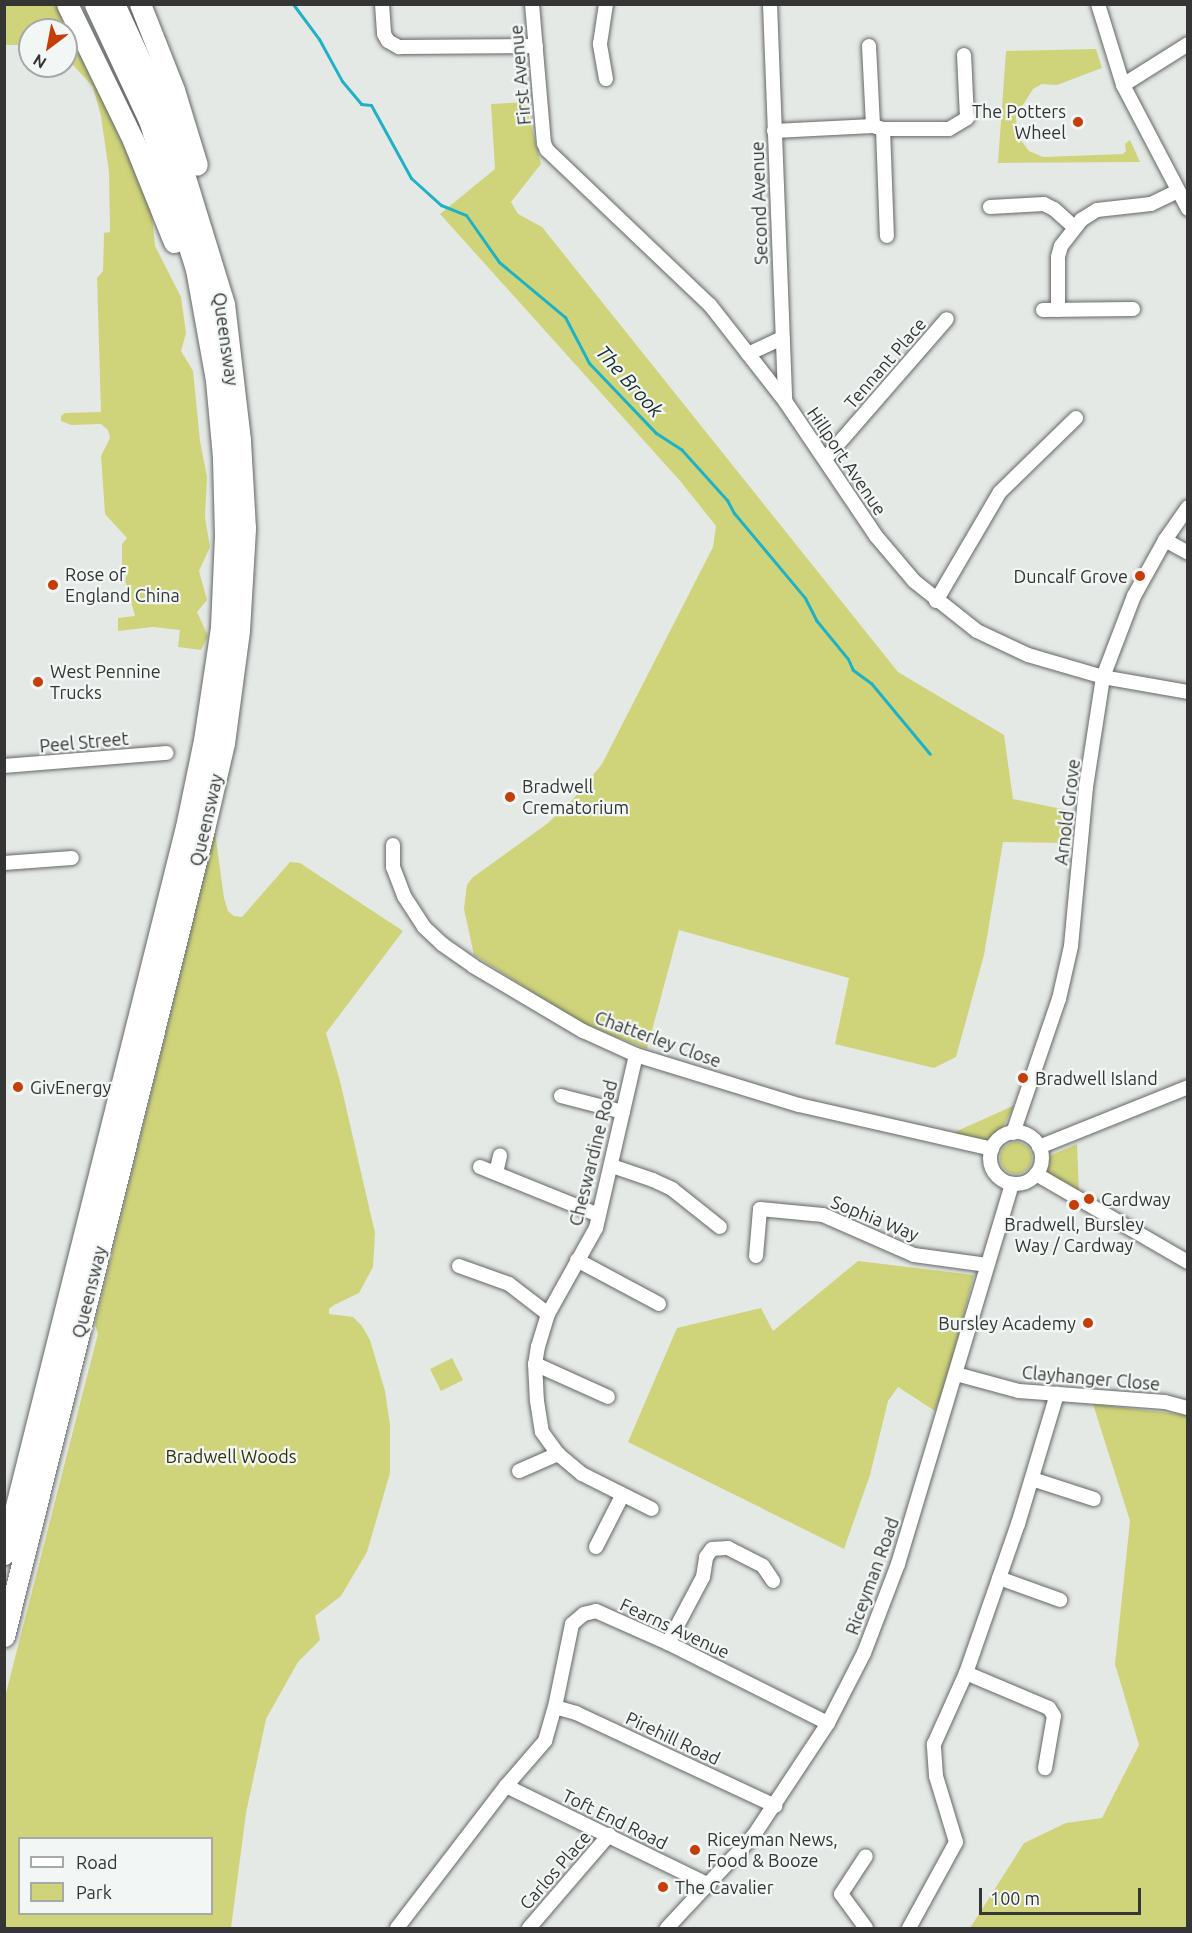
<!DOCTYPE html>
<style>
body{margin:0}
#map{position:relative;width:1192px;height:1933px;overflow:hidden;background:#e5e9e6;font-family:Ubuntu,sans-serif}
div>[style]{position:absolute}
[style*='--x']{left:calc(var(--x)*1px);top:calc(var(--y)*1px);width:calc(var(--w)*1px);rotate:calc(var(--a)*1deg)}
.green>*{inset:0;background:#cfd47a}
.round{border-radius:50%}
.stream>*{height:3px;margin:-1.5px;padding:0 1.5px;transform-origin:1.5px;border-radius:1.5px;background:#1fb2c6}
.roads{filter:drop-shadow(0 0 2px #646866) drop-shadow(0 0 2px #646866)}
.minor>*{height:14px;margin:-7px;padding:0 7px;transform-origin:7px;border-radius:7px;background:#fff}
.minor>.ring{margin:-7px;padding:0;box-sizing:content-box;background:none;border:14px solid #fff;border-radius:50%}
.highway>*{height:21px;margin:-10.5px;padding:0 10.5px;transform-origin:10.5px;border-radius:10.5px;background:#fff}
.dots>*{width:16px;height:16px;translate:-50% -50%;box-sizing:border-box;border:3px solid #f2f6f4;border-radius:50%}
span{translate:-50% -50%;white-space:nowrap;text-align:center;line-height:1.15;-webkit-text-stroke:4.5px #f2f6f4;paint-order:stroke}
.street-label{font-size:18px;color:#343534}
.poi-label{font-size:18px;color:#343534}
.right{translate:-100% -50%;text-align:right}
.left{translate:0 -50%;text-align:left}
.park-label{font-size:18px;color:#303108}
.water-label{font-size:20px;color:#172d31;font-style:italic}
.frame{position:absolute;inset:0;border:6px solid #343534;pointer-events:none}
.legend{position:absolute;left:18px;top:1837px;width:195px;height:78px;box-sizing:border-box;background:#f2f6f4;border:2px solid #a6a9a7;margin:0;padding:8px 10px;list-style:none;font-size:18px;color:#343534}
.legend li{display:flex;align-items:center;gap:12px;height:30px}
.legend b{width:30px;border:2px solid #a6a9a7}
.north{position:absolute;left:18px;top:18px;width:60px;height:60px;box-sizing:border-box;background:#f2f6f4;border:2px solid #a6a9a7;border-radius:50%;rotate:212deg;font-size:16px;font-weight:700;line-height:24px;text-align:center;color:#343534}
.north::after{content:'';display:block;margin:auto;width:21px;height:27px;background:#c53d07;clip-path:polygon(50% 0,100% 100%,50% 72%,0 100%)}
.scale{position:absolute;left:979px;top:1888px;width:162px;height:27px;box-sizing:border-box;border:3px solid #343534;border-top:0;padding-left:8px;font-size:18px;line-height:21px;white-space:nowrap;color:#343534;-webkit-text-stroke:4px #f2f6f4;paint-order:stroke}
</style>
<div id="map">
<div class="green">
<div style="clip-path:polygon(4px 5px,59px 5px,151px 205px,155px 246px,181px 297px,186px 333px,181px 351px,193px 371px,200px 441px,207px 477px,205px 517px,210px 547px,199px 571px,207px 600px,197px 612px,208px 636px,201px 650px,178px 647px,180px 630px,153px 627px,118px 631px,118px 618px,135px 616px,125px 580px,129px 569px,122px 565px,122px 544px,127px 538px,105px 514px,101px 456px,110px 438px,108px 430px,101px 424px,71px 425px,61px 421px,61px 416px,65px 413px,101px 412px,97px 278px,103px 271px,104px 233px,110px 232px,109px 172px,101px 116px,93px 87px,66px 57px,66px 30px,30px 30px,30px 45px,5px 45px)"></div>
<div style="clip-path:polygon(1096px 49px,1102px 68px,1057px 85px,1042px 84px,1033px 89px,1016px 116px,1017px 135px,1029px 151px,1043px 157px,1123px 154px,1126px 151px,1125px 144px,1130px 140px,1140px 162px,998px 163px,1006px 51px)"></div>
<div style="clip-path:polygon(525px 102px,541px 164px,511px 202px,518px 214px,542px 227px,898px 672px,1004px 735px,1013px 799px,1067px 810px,1066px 843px,1003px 842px,984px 955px,956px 1057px,934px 1068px,835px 1044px,849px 978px,679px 930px,647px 1049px,584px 1024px,474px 955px,464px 909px,467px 885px,472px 878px,548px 823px,573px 799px,602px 764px,713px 547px,716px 526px,681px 482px,440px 214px,495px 169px,491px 104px)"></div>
<div style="clip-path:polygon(evenodd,215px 832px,224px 898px,228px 911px,234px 916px,242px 917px,290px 862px,300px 863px,403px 931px,326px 1033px,340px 1081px,375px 1233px,373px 1267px,359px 1293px,334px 1305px,329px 1309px,329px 1314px,353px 1317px,362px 1326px,370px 1340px,385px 1391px,390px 1425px,390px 1473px,367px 1552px,341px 1596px,315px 1616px,320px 1640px,298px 1662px,266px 1719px,246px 1813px,231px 1928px,5px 1928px,5px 1697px,95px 1345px,98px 1334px,95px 1324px,215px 832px,20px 1838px,212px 1838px,212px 1914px,20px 1914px,20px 1838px)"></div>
<div style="clip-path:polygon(1015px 1105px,994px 1143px,955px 1135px,955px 1132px)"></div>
<div class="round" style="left:1000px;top:1142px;width:32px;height:32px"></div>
<div style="clip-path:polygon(1077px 1144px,1079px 1192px,1047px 1174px,1045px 1167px,1049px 1156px)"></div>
<div style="clip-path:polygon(858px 1261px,974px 1275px,947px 1380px,935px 1411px,898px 1387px,888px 1401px,870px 1475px,844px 1549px,628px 1442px,677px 1328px,761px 1308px,773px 1331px)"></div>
<div style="clip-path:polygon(452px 1358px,463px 1380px,441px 1391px,430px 1369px)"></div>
<div style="clip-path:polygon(1093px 1404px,1187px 1415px,1187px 1928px,970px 1928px,1024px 1843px,1066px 1823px,1102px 1818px,1139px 1745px,1115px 1664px,1130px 1521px)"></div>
</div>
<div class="stream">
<div style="--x:293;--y:4;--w:44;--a:53.4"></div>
<div style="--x:319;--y:39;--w:48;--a:61.3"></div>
<div style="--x:342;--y:81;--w:30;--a:50"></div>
<div style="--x:361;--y:104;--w:10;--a:6"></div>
<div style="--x:371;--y:105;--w:83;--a:61.3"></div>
<div style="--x:411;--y:178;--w:40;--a:42"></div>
<div style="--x:441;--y:205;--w:27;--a:22"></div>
<div style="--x:466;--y:215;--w:57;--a:54.9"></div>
<div style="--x:499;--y:262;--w:86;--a:39.8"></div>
<div style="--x:565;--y:317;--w:52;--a:62.4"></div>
<div style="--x:589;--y:363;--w:97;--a:46.3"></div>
<div style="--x:656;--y:433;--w:30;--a:33"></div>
<div style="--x:681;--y:449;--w:69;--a:48"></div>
<div style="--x:727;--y:500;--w:15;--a:62"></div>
<div style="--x:734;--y:513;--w:111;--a:50.1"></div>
<div style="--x:805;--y:598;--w:25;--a:63"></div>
<div style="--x:816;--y:620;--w:50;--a:50.6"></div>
<div style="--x:848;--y:659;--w:12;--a:66"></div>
<div style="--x:853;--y:670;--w:22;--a:36"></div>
<div style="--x:871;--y:683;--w:92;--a:50.3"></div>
</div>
<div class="roads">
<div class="minor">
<div style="--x:382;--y:4;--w:30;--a:86"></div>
<div style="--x:384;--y:34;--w:8;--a:60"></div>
<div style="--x:388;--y:41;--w:13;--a:29"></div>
<div style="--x:399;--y:47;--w:137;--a:-0.4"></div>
<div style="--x:532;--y:4;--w:140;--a:85.1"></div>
<div style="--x:544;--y:143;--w:8;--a:67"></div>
<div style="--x:547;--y:150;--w:225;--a:43.6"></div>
<div style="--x:710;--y:305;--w:122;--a:52"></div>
<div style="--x:785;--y:401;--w:163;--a:56"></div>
<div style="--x:876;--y:536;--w:59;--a:49.8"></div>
<div style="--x:914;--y:581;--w:80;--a:38.4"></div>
<div style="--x:977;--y:631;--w:56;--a:25.2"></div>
<div style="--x:1028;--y:655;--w:78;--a:16.3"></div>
<div style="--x:1103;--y:677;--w:86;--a:10"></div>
<div style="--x:770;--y:4;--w:397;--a:87.8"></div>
<div style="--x:1098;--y:4;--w:85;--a:72.8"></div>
<div style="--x:1123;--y:85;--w:140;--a:62.3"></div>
<div style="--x:869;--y:46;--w:80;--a:87.1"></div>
<div style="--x:606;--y:79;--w:36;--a:-100"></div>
<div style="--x:600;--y:44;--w:40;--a:-81.5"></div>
<div style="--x:1123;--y:85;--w:77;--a:-32.2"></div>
<div style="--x:883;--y:129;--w:66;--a:0"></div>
<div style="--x:949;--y:129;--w:21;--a:-31"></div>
<div style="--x:967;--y:118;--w:63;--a:-92.7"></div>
<div style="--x:774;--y:131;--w:99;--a:-2.9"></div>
<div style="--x:873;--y:126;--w:10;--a:17"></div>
<div style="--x:883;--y:129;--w:107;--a:87.9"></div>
<div style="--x:990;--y:207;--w:54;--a:-3.2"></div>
<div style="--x:1044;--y:204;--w:11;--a:27"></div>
<div style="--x:1054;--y:209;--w:27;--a:42"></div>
<div style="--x:1043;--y:310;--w:90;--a:-0.6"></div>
<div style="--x:1058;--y:310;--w:53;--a:-90"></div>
<div style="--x:1058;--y:257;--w:11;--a:-75"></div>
<div style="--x:1061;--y:246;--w:33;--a:-52"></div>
<div style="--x:1081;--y:220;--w:19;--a:-32"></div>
<div style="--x:1097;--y:210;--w:54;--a:-6.3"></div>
<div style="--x:1151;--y:204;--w:30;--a:-26"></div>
<div style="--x:748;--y:354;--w:38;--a:-25"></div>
<div style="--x:826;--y:458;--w:184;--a:-49"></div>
<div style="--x:1165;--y:540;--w:26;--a:29"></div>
<div style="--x:936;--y:601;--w:126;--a:-59.6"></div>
<div style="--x:1000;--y:492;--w:106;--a:-44.2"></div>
<div style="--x:4;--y:766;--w:163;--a:-4.6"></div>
<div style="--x:393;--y:845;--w:22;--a:90"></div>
<div style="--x:393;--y:867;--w:31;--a:69"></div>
<div style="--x:404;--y:896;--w:37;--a:57"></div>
<div style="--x:424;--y:927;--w:25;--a:43"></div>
<div style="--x:442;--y:944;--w:38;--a:35"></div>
<div style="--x:473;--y:966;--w:128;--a:30.6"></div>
<div style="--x:583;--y:1031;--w:58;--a:24.4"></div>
<div style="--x:636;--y:1055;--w:170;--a:17.1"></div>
<div style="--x:799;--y:1105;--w:198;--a:12.8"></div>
<div style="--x:4;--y:863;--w:68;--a:-4.2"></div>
<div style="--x:636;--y:1055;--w:178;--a:103"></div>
<div style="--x:596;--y:1228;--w:98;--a:119.2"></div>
<div style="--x:548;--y:1314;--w:34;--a:107"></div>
<div style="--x:538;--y:1346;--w:18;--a:99"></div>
<div style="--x:535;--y:1364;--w:37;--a:87"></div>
<div style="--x:537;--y:1401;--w:31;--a:81"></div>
<div style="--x:542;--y:1432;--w:27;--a:54"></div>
<div style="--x:558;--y:1454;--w:31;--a:40"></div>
<div style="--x:582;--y:1474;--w:78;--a:26.6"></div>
<div style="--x:561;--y:1096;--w:64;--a:14.5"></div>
<div class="ring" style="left:990px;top:1132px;width:38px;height:38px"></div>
<div style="--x:1013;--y:1133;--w:142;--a:-71.1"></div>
<div style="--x:1059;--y:999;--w:54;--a:-77.2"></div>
<div style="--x:1071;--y:946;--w:160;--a:-84.6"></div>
<div style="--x:1086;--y:787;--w:111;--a:-81.2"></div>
<div style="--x:1103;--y:677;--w:87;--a:-69.1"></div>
<div style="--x:1134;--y:596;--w:64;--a:-61"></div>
<div style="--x:1165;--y:540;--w:40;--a:-55.1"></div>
<div style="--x:1039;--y:1147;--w:161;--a:-21.9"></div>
<div style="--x:612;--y:1166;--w:43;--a:18.9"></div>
<div style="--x:653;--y:1180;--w:21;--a:25"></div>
<div style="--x:672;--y:1189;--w:61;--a:38.4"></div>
<div style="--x:480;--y:1167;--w:128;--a:22"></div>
<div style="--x:496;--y:1173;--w:18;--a:-77"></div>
<div style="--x:1036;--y:1174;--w:176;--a:30.1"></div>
<div style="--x:756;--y:1256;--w:47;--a:-85.1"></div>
<div style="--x:760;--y:1209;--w:63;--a:5.4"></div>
<div style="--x:823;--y:1215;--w:99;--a:23.7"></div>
<div style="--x:914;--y:1255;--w:74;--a:7.8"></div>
<div style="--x:577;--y:1260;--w:93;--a:28.2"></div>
<div style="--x:459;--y:1266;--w:53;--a:19.8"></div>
<div style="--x:509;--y:1284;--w:49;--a:37.6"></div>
<div style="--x:535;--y:1364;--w:80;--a:24.3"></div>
<div style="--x:956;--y:1374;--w:65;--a:15.1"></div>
<div style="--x:1019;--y:1391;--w:146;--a:4.3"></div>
<div style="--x:1165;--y:1402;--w:24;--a:15"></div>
<div style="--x:519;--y:1471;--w:43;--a:-23.6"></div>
<div style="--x:1032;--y:1479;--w:65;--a:17.9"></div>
<div style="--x:596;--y:1547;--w:57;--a:-63"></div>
<div style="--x:999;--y:1578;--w:65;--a:19.8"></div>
<div style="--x:668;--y:1643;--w:75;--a:-62.1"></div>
<div style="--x:703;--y:1577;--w:20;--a:-81"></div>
<div style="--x:706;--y:1557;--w:10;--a:-53"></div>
<div style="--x:712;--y:1549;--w:16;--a:-4"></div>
<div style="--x:728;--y:1548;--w:39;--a:27"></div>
<div style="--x:763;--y:1566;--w:18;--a:56"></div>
<div style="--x:966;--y:1673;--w:90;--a:22.9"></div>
<div style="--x:1049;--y:1708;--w:9;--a:58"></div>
<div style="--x:1054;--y:1716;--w:53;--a:99.8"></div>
<div style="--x:555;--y:1707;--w:22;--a:16"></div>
<div style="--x:576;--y:1713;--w:220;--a:25"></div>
<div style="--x:506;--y:1786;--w:226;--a:26"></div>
<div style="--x:397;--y:1928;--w:179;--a:-52.5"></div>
<div style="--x:506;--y:1786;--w:60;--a:-49.1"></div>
<div style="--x:545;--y:1741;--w:35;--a:-74"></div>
<div style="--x:555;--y:1707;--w:85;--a:-78.4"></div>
<div style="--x:572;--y:1624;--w:16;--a:-40"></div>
<div style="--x:584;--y:1614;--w:12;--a:-14"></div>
<div style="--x:596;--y:1611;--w:79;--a:24"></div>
<div style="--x:668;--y:1643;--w:179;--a:26.6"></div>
<div style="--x:529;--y:1928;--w:123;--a:-49.3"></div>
<div style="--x:667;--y:1928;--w:127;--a:-46.9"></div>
<div style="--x:754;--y:1835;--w:134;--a:-56.5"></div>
<div style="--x:828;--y:1723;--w:79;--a:-62.8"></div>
<div style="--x:864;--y:1653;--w:95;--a:-69.1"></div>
<div style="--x:898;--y:1564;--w:397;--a:-73.3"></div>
<div style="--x:866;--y:1928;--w:42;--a:-126.3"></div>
<div style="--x:841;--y:1894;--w:45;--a:-56.7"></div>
<div style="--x:909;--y:1928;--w:98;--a:-61.3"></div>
<div style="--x:956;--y:1842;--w:69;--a:-106.9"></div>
<div style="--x:936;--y:1776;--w:32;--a:-94"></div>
<div style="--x:934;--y:1744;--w:78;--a:-65.7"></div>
<div style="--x:966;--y:1673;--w:158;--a:-70.8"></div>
<div style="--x:1018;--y:1524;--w:136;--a:-73.3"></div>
</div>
<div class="highway">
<div style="--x:67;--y:4;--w:151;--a:64.1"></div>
<div style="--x:133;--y:140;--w:110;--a:68.1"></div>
<div style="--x:140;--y:4;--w:92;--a:68.4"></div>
<div style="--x:174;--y:90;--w:78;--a:73"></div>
<div style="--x:4;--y:1554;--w:749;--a:-75.95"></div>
<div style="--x:186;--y:827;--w:89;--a:-78.3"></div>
<div style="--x:204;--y:740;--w:114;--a:-81.4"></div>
<div style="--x:221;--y:627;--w:92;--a:-87.5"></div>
<div style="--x:225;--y:535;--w:78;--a:-91.5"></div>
<div style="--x:223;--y:457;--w:77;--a:-95.2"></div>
<div style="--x:216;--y:380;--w:113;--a:-100.2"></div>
<div style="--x:196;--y:269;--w:156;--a:-107.5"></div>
<div style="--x:149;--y:120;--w:128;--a:-115"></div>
<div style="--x:4;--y:1636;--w:831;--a:-76.08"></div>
<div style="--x:204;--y:829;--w:88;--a:-76.9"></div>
<div style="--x:224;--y:743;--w:114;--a:-82.4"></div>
<div style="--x:239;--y:630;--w:102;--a:-86.6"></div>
<div style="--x:245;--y:528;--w:88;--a:-93.3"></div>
<div style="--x:240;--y:440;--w:137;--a:-96.7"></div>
<div style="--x:224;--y:304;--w:194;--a:-107.1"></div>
<div style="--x:167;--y:119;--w:127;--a:-114.7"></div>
</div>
</div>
<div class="dots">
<div style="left:1078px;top:122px;background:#c53d07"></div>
<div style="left:1140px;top:576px;background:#c53d07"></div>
<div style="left:53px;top:585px;background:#c53d07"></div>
<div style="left:38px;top:682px;background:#c53d07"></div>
<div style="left:510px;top:797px;background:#c53d07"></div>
<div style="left:1023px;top:1078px;background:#c53d07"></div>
<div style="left:18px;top:1087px;background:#c53d07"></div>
<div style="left:1089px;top:1199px;background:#c53d07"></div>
<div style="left:1074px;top:1205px;background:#c53d07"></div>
<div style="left:1088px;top:1323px;background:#c53d07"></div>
<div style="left:695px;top:1850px;background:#c53d07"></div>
<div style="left:663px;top:1887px;background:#c53d07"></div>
</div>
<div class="street-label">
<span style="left:520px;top:75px;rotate:-95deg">First Avenue</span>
<span style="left:759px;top:203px;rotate:-92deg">Second Avenue</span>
<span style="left:226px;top:339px;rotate:82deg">Queensway</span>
<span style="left:885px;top:363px;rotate:-49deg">Tennant Place</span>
<span style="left:847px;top:461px;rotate:56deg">Hillport Avenue</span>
<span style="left:84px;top:742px;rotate:-5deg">Peel Street</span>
<span style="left:1067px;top:812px;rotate:-83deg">Arnold Grove</span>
<span style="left:206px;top:820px;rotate:-77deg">Queensway</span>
<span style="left:658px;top:1039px;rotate:20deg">Chatterley Close</span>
<span style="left:593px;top:1153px;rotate:-76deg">Cheswardine Road</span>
<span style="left:875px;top:1218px;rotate:22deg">Sophia Way</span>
<span style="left:89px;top:1292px;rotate:-76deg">Queensway</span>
<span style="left:1091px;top:1378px;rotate:5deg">Clayhanger Close</span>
<span style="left:872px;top:1576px;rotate:-70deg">Riceyman Road</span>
<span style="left:675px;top:1628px;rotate:25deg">Fearns Avenue</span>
<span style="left:673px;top:1738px;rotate:25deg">Pirehill Road</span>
<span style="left:615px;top:1819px;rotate:26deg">Toft End Road</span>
<span style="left:555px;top:1870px;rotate:-49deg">Carlos Place</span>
</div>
<div class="poi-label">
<span class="right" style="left:1066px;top:122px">The Potters<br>Wheel</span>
<span class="left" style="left:65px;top:585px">Rose of<br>England China</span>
<span class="right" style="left:1128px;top:576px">Duncalf Grove</span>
<span class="left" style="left:50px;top:682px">West Pennine<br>Trucks</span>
<span class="left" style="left:522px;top:797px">Bradwell<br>Crematorium</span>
<span class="left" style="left:1035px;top:1078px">Bradwell Island</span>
<span class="left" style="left:30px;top:1087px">GivEnergy</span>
<span class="left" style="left:1101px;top:1199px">Cardway</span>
<span style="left:1074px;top:1235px">Bradwell, Bursley<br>Way / Cardway</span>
<span class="right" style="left:1076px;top:1323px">Bursley Academy</span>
<span class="left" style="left:707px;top:1850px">Riceyman News,<br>Food &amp; Booze</span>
<span class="left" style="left:675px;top:1887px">The Cavalier</span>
</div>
<div class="park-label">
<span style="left:231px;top:1456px">Bradwell Woods</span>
</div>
<div class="water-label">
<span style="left:630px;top:381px;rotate:48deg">The Brook</span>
</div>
<div class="frame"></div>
<ul class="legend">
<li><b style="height:8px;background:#fff"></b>Road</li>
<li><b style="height:16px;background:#cfd47a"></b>Park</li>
</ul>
<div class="north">N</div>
<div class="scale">100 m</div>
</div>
